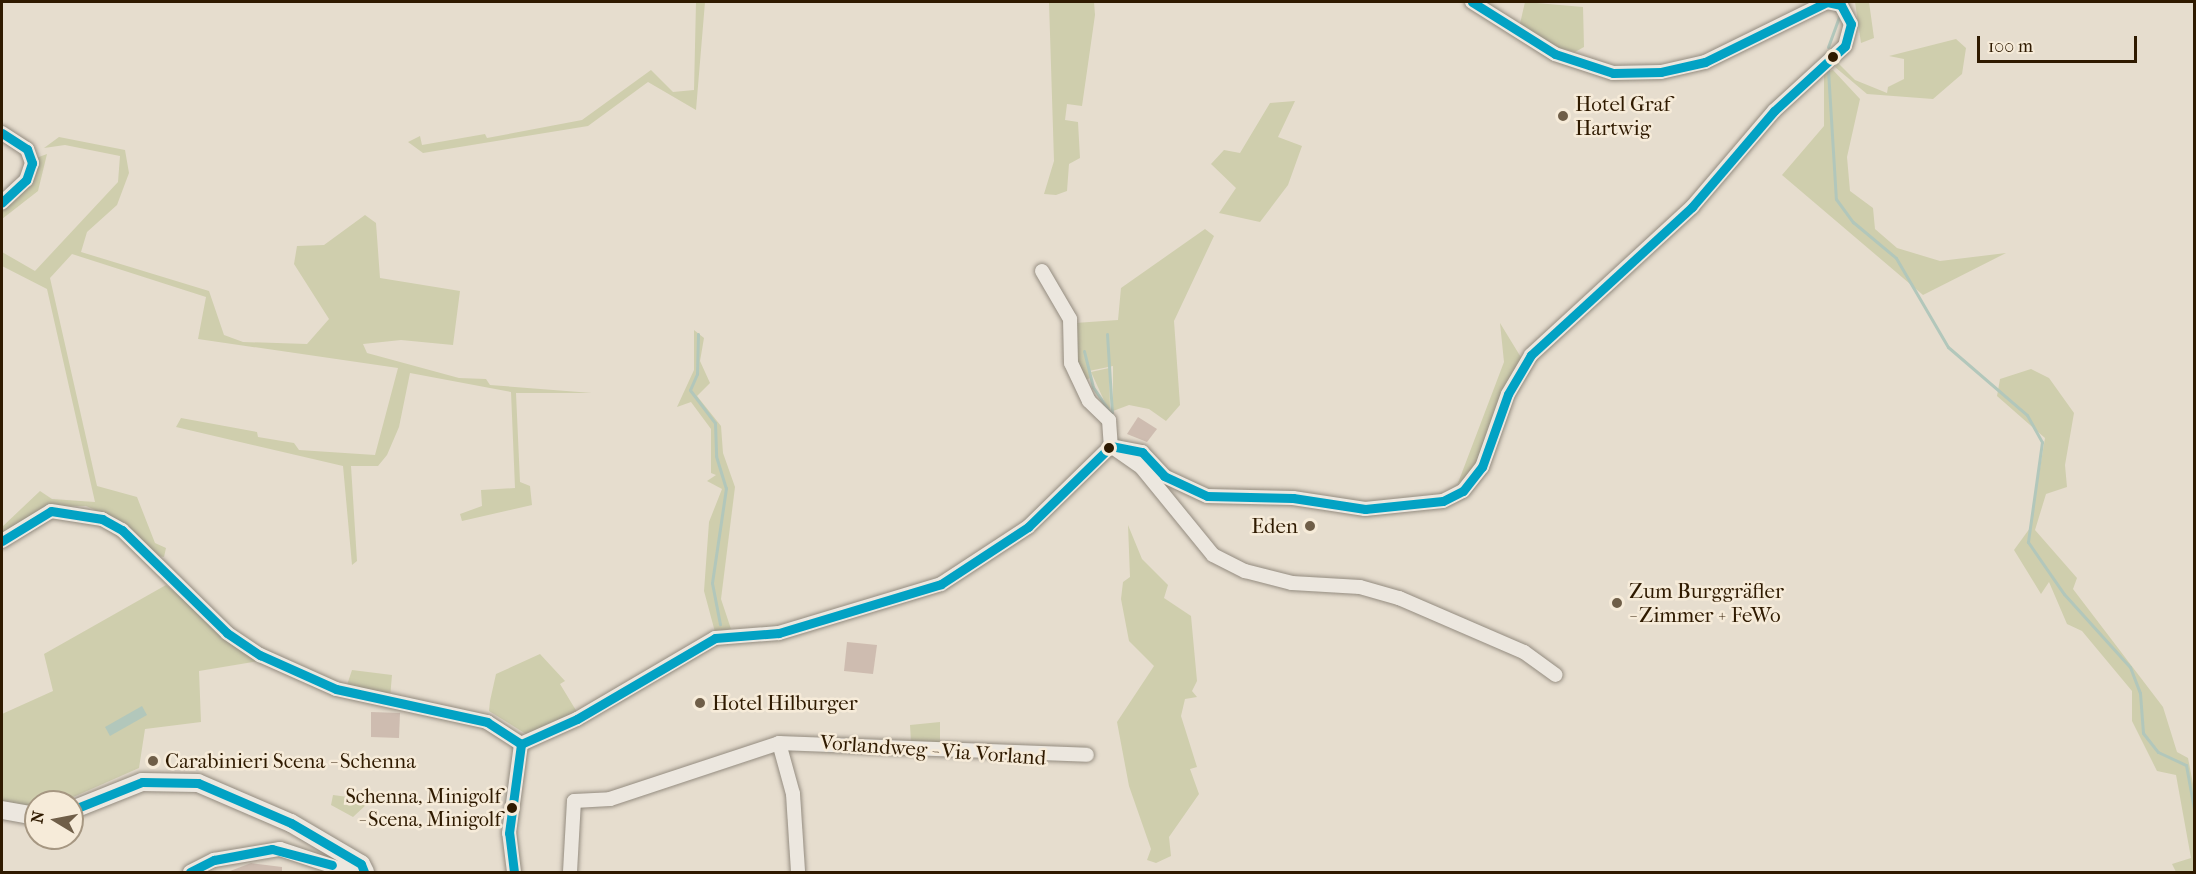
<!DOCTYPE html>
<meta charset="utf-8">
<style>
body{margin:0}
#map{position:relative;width:2196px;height:874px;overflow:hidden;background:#e6ddce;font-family:"IM FELL French Canon",serif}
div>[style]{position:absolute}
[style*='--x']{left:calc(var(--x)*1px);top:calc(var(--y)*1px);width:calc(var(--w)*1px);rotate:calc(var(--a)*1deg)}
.green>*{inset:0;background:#cfcead}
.water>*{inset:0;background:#b2c7bb}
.stream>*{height:3px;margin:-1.5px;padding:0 1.5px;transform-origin:1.5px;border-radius:1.5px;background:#b2c7bb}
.building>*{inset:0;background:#cebcb0}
.roads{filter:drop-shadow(0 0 2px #948c80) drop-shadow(0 0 2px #948c80)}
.street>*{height:14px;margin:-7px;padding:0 7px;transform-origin:7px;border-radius:7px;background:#ece7df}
.secondary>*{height:18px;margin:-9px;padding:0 9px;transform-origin:9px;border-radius:9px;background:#ece7df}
.bus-1>*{height:9px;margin:-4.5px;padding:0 4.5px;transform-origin:4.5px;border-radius:4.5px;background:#02a2c4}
.dots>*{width:16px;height:16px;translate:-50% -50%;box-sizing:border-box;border:3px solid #f6ebd9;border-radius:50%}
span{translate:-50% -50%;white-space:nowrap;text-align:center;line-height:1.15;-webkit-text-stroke:5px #f6ebd9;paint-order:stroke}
.bus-label{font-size:20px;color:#2f1a00}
.right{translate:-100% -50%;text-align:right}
.poi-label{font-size:21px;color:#2f1a00}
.left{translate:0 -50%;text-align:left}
.street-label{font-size:21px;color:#2f1a00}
.frame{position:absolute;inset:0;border:3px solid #2f1a00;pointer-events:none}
.north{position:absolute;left:24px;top:790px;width:60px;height:60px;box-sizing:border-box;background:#f6ebd9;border:2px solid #a69782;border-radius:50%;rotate:280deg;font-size:16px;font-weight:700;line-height:24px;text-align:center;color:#2f1a00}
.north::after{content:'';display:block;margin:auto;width:21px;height:27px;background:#6f5e48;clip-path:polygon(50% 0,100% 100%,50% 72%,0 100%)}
.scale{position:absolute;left:1977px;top:36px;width:160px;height:27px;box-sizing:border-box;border:3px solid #2f1a00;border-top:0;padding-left:8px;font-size:18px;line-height:21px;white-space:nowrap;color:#2f1a00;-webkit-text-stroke:4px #f6ebd9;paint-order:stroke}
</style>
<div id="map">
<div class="green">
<div style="clip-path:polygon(696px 2px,705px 2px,696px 110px,648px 82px,588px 126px,423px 153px,408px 142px,420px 136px,422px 145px,485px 134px,487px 138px,582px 120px,651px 70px,673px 92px,694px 90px)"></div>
<div style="clip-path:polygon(1049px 2px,1094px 2px,1095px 15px,1082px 106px,1067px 104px,1065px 120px,1078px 122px,1080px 158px,1069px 164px,1067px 191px,1056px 195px,1044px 194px,1054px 161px)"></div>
<div style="clip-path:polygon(1525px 2px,1583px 7px,1584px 47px,1575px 52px,1545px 44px,1519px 28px)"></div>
<div style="clip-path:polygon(1855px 2px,1869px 2px,1874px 38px,1861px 43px)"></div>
<div style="clip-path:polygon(1956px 39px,1966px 48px,1962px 74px,1933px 99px,1867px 94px,1835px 67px,1838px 63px,1855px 80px,1887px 93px,1888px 87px,1904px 79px,1904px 59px,1889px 56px)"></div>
<div style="clip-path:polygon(1833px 70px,1860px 99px,1847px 157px,1850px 191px,1873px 208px,1875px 229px,1897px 248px,1940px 261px,2006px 253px,1923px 295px,1782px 175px,1824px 126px,1824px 72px)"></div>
<div style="clip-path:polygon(1295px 101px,1278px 137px,1302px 146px,1288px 185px,1260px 222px,1219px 213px,1236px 188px,1211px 164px,1224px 150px,1240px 153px,1270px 103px)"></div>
<div style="clip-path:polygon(59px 137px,125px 150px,129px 173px,117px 205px,87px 232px,81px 252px,209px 291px,224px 335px,243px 342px,307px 344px,329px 319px,294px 264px,297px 246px,324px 245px,365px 215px,376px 223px,380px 278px,460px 291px,453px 345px,401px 340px,363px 344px,367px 353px,459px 378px,486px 379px,490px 385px,592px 393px,516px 393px,520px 482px,530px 486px,532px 505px,462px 521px,460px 514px,482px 506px,481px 490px,515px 488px,511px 392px,410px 373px,399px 427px,387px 455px,378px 466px,351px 466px,357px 561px,352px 565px,343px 466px,176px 427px,181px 418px,257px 432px,258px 437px,294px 443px,299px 450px,375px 455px,398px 368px,198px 339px,206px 297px,72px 254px,50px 278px,97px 486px,137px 497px,155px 543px,166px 548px,164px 557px,147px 554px,106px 515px,86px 506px,47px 507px,2px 535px,2px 527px,40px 491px,52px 499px,95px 502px,47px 289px,2px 266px,2px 252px,35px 271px,118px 182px,120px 156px,65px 145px,44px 148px)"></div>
<div style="clip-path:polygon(47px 154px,38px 191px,2px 219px,2px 210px,32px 182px,36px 158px)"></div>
<div style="clip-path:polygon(1205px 229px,1214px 236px,1174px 321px,1180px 405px,1166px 421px,1149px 409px,1129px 405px,1113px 411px,1113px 366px,1089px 371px,1090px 378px,1082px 382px,1074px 361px,1075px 323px,1118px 320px,1121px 288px)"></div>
<div style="clip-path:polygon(1500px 323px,1522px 359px,1508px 380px,1475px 470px,1442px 496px,1458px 483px,1504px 362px)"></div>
<div style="clip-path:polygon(694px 330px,704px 338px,700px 361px,710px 383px,697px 396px,721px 426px,723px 453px,735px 487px,721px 599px,731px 629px,715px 632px,704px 591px,709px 522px,722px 489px,707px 481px,716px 475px,711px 473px,711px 429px,691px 402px,677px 407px,694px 370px)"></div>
<div style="clip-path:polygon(1109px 368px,1110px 408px,1108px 409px,1091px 372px)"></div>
<div style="clip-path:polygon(2031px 369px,2049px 378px,2074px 413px,2065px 465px,2067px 487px,2046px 494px,2035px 530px,2077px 578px,2073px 589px,2163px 707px,2177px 752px,2188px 758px,2194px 789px,2194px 872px,2176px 872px,2172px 864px,2191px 858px,2176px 775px,2157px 771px,2132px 721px,2132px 691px,2082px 631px,2067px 624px,2049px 582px,2041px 594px,2014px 550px,2030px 528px,2045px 438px,1997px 396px,2000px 379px)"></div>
<div style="clip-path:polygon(1128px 525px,1142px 559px,1168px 585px,1164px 598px,1191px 616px,1197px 681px,1192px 691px,1197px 697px,1185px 699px,1181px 716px,1197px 767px,1190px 769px,1199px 794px,1169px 837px,1171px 856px,1156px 863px,1147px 860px,1151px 849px,1129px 786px,1117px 722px,1154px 666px,1129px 641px,1121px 599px,1123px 582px,1130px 577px)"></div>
<div style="clip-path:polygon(166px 585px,259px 661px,199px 671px,201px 722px,145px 729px,139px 768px,62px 802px,36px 802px,36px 807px,2px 804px,2px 714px,53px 691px,44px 654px)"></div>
<div style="clip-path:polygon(540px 654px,565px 681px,560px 684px,580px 717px,526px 734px,489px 711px,490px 701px,496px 674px)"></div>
<div style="clip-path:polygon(352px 670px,392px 675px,390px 698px,347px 685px)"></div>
<div style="clip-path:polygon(940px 722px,940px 744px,911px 742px,910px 725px)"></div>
<div style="clip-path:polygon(333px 795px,348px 797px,347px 803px,367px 804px,353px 817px,331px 805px)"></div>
</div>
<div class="water">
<div style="clip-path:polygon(142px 706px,147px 715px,110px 736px,105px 727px)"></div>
</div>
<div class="stream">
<div style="--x:1828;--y:47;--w:32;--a:-70"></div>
<div style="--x:1828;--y:70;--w:129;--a:86.5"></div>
<div style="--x:1836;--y:199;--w:29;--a:54"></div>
<div style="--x:1853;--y:222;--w:56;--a:39.9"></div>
<div style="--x:1896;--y:258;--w:103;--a:59.7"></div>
<div style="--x:1948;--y:347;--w:104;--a:40.7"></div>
<div style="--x:2027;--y:415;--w:31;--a:61"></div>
<div style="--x:2042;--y:442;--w:101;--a:98"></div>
<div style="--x:2028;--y:542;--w:63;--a:55.3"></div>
<div style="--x:2064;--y:594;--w:98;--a:47.9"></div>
<div style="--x:2130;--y:667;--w:28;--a:69"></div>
<div style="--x:2140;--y:693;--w:40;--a:85.7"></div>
<div style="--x:2143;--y:733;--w:24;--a:52"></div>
<div style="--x:2158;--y:752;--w:31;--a:25"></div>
<div style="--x:2186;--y:765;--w:45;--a:79.7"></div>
<div style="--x:698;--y:334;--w:40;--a:91.4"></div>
<div style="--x:697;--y:374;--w:17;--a:114"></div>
<div style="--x:690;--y:390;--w:41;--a:52.9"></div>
<div style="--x:715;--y:423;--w:33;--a:88"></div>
<div style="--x:716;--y:456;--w:34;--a:73"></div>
<div style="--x:726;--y:488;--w:96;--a:98.4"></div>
<div style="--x:712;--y:583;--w:42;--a:79"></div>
<div style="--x:1107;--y:334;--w:79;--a:86.4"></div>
<div style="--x:1084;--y:351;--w:37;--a:76"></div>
<div style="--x:1093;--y:387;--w:30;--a:56"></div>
</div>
<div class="building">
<div style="clip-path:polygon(1138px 417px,1157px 429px,1147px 442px,1127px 434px)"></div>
<div style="clip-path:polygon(847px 642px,877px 645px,873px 674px,844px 671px)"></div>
<div style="clip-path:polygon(371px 712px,400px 713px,399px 738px,371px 737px)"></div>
<div style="clip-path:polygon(251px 863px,282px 867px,282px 873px,225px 873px)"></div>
</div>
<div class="roads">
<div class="street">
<div style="--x:2;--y:133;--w:30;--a:33"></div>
<div style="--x:27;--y:149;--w:15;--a:70"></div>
<div style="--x:32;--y:163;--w:18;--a:109"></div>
<div style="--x:26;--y:180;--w:33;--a:137"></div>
<div style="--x:1042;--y:271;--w:56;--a:59.7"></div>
<div style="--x:1070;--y:319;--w:44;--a:88.7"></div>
<div style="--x:1071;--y:363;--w:42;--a:64.7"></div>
<div style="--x:1089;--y:401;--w:28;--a:44"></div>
<div style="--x:1109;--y:420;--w:26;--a:86"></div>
<div style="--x:1111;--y:446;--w:38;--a:35"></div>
<div style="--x:1142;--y:468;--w:112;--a:50.8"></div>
<div style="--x:1213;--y:555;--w:36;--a:27"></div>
<div style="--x:1245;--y:571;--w:49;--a:14.3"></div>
<div style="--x:1292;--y:583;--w:68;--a:3.4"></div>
<div style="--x:1360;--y:587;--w:41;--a:15.8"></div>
<div style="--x:1399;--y:598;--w:136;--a:23.4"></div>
<div style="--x:1524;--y:652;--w:39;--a:36"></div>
<div style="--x:2;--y:541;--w:57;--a:-31.5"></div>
<div style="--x:51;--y:511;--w:52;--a:8.9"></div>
<div style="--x:102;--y:519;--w:23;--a:29"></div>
<div style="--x:122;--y:530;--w:147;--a:44.4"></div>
<div style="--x:227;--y:633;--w:40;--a:34"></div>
<div style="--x:260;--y:655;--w:83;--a:24.1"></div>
<div style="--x:336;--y:689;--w:155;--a:12.3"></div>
<div style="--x:487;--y:722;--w:40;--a:32.9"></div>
<div style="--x:779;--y:743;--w:308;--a:2.2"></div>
<div style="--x:521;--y:744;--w:61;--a:-24.1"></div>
<div style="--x:577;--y:719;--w:160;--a:-30.4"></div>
<div style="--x:715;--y:638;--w:64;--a:-4.5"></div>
<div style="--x:779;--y:633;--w:169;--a:-16.8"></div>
<div style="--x:941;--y:584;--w:104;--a:-33.2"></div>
<div style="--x:1028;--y:527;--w:116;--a:-44.3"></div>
<div style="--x:1111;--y:446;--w:32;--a:11"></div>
<div style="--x:1142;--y:452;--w:33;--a:47"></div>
<div style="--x:1164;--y:476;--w:47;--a:24.9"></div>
<div style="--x:1207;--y:496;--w:86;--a:1.3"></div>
<div style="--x:1293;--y:498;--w:73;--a:8.7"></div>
<div style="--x:1365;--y:509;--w:78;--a:-5.9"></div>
<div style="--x:1443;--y:501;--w:22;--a:-27"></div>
<div style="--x:1463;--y:491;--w:31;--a:-52"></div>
<div style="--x:1482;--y:467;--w:77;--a:-70.4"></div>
<div style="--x:1508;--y:394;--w:45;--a:-59.5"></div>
<div style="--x:1531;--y:355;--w:219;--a:-42.6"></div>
<div style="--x:1692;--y:207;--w:126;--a:-49.5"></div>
<div style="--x:1774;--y:111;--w:96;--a:-42.5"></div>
<div style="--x:1845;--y:46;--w:23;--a:-75"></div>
<div style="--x:1851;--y:24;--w:21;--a:-118"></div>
<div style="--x:1841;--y:5;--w:14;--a:-168"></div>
<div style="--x:1827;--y:2;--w:136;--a:153.8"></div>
<div style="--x:1705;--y:62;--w:45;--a:167.2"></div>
<div style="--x:1661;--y:72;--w:48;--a:178.8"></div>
<div style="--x:1613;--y:73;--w:61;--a:-161.9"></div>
<div style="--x:1555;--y:54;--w:98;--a:-147.9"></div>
<div style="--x:190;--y:872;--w:27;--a:-27"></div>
<div style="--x:214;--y:860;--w:67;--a:-9.5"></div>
<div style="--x:280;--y:849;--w:74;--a:18.2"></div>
<div style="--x:514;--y:872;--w:39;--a:-97"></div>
<div style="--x:509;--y:833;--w:90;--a:-82.3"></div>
<div style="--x:570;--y:872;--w:71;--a:-86.8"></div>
<div style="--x:574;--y:801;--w:36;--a:-3"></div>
<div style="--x:610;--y:799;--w:178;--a:-18.3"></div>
<div style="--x:779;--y:743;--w:53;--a:74.6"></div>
<div style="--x:793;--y:794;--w:78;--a:86.3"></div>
</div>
<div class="secondary">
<div style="--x:2;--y:810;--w:35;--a:10"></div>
<div style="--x:72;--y:810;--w:75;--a:-21.8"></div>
<div style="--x:142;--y:782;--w:56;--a:1"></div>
<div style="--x:198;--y:783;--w:101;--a:23.3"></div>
<div style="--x:291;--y:823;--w:81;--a:30.4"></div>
<div style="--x:361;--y:864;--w:9;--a:63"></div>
</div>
</div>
<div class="bus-1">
<div style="--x:2;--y:133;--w:30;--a:33"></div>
<div style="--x:27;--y:149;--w:15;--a:70"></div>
<div style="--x:32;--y:163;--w:18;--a:109"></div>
<div style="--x:26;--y:180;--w:33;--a:137"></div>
<div style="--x:2;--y:541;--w:57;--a:-31.5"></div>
<div style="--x:51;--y:511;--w:52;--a:8.9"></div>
<div style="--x:102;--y:519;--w:23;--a:29"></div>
<div style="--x:122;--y:530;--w:147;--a:44.4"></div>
<div style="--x:227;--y:633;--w:40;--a:34"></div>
<div style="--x:260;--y:655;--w:83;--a:24.1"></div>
<div style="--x:336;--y:689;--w:155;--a:12.3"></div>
<div style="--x:487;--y:722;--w:40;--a:32.9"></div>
<div style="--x:521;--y:744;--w:61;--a:-24.1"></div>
<div style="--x:577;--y:719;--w:160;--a:-30.4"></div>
<div style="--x:715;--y:638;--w:64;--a:-4.5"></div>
<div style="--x:779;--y:633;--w:169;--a:-16.8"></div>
<div style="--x:941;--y:584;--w:104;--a:-33.2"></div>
<div style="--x:1028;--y:527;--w:116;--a:-44.3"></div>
<div style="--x:1111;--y:446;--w:32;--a:11"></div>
<div style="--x:1142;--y:452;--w:33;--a:47"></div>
<div style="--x:1164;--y:476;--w:47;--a:24.9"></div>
<div style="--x:1207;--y:496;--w:86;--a:1.3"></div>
<div style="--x:1293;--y:498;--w:73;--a:8.7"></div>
<div style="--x:1365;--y:509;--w:78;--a:-5.9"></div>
<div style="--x:1443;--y:501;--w:22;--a:-27"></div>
<div style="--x:1463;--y:491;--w:31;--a:-52"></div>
<div style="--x:1482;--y:467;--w:77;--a:-70.4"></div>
<div style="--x:1508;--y:394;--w:45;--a:-59.5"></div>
<div style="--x:1531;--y:355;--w:219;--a:-42.6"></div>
<div style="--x:1692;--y:207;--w:126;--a:-49.5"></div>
<div style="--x:1774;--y:111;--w:96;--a:-42.5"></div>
<div style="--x:1845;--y:46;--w:23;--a:-75"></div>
<div style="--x:1851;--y:24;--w:21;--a:-118"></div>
<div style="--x:1841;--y:5;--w:14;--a:-168"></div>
<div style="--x:1827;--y:2;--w:136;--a:153.8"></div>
<div style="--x:1705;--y:62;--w:45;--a:167.2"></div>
<div style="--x:1661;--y:72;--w:48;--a:178.8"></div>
<div style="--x:1613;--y:73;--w:61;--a:-161.9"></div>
<div style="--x:1555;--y:54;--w:98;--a:-147.9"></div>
<div style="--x:72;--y:810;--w:75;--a:-21.8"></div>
<div style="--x:142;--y:782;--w:56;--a:1"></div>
<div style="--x:198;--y:783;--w:101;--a:23.3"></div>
<div style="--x:291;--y:823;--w:81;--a:30.4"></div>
<div style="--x:361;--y:864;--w:9;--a:69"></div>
<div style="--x:190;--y:872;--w:27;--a:-27"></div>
<div style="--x:214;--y:860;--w:59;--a:-10.7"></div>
<div style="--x:272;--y:849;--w:62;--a:14.9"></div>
<div style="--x:514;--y:872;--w:39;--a:-97"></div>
<div style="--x:509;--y:833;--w:90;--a:-82.3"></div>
</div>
<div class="dots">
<div style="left:1833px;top:57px;background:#2f1a00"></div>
<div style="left:1563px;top:116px;background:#6f5e48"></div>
<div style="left:1109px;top:448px;background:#2f1a00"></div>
<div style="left:1310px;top:526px;background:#6f5e48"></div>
<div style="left:1617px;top:603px;background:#6f5e48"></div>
<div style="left:700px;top:703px;background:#6f5e48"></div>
<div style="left:153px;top:761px;background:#6f5e48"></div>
<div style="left:512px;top:808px;background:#2f1a00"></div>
</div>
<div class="bus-label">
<span class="right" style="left:501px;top:808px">Schenna, Minigolf<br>- Scena, Minigolf</span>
</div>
<div class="poi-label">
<span class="left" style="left:1575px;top:116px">Hotel Graf<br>Hartwig</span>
<span class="right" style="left:1298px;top:526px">Eden</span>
<span class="left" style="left:1629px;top:603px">Zum Burggräfler<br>- Zimmer + FeWo</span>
<span class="left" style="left:712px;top:703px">Hotel Hilburger</span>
<span class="left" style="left:165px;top:761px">Carabinieri Scena - Schenna</span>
</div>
<div class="street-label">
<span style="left:933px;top:750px;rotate:4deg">Vorlandweg - Via Vorland</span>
</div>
<div class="frame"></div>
<div class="north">N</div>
<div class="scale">100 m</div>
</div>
